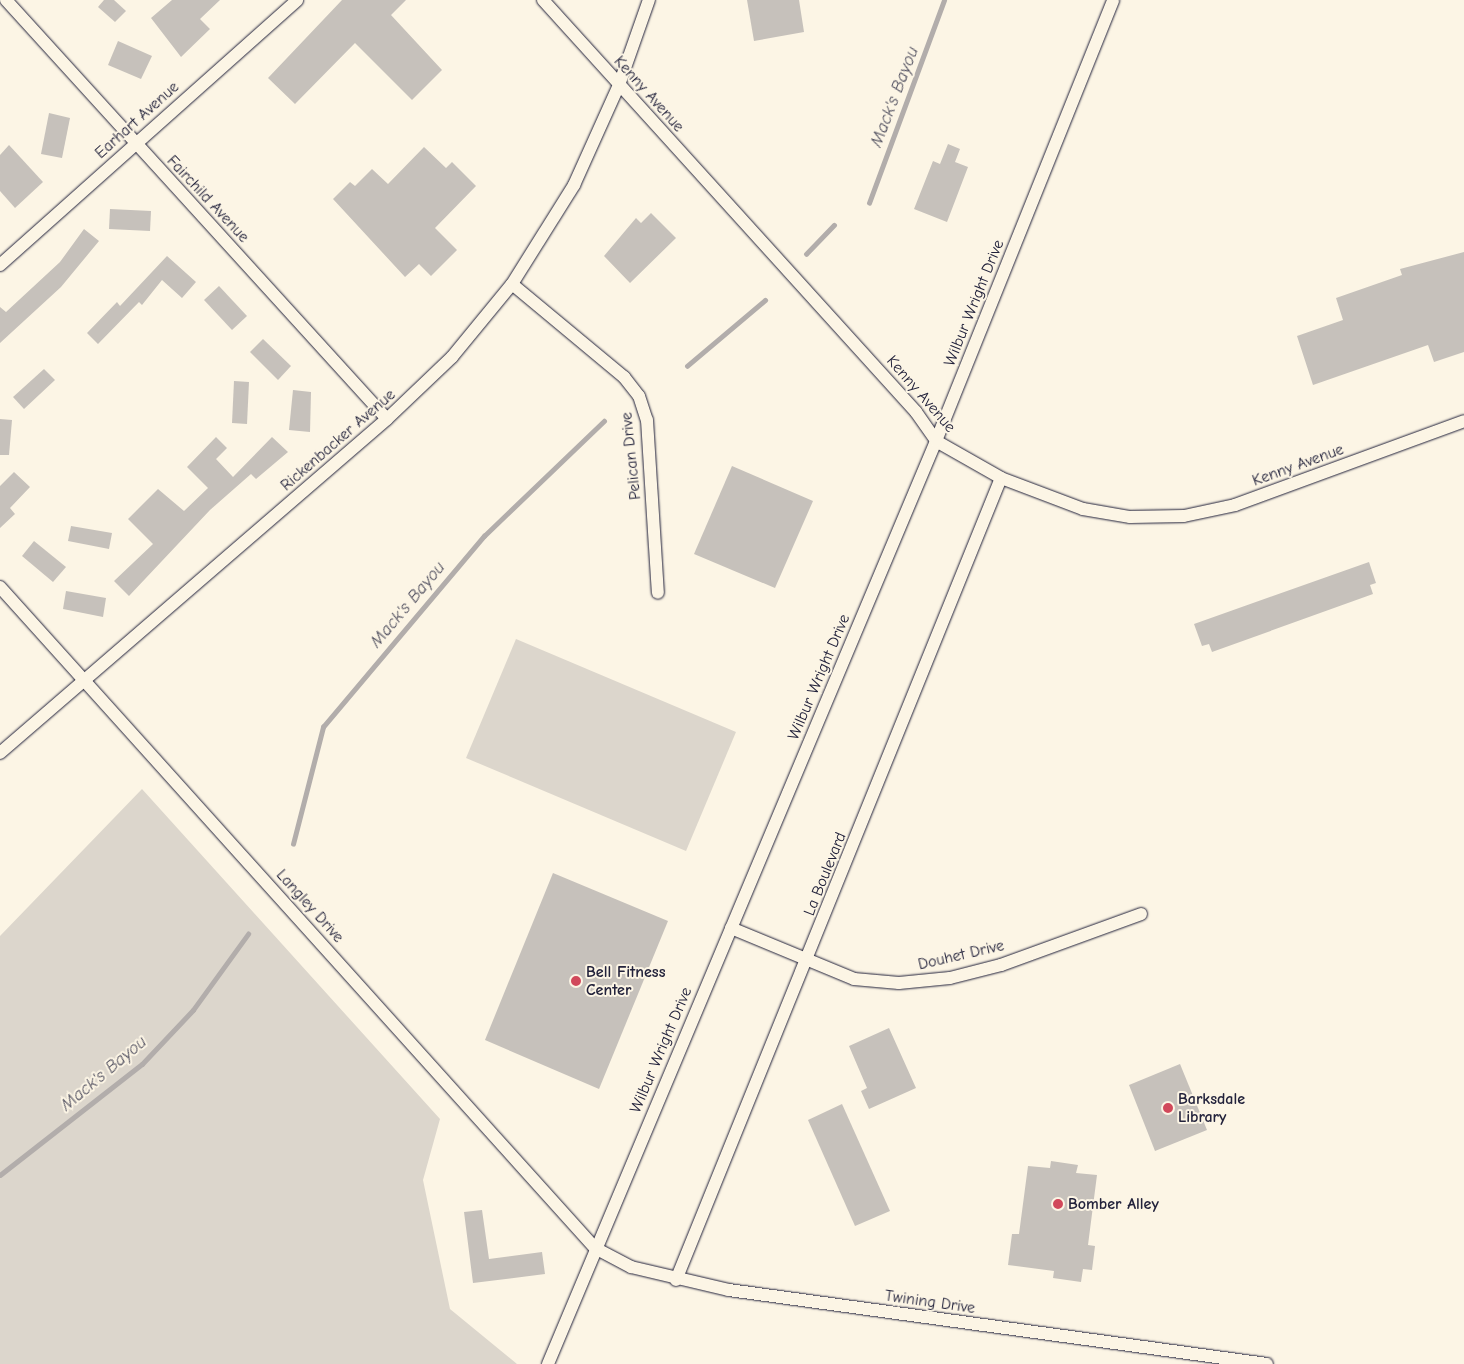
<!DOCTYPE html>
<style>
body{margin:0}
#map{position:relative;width:1464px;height:1364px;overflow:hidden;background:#fcf5e5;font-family:"Comic Neue",sans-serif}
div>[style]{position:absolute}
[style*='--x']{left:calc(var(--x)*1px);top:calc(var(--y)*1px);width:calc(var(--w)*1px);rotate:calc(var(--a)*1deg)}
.green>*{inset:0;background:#dcd6cc}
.stream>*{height:4.5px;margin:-2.25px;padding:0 2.25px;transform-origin:2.25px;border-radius:2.25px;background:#b2adab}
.building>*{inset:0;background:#c6c1bb}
.roads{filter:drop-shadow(0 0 1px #22223b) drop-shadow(0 0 1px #22223b)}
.minor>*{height:12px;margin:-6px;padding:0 6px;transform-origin:6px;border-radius:6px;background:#fcf5e5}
.dots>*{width:14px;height:14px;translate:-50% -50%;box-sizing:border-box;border:2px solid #fcf5e5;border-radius:50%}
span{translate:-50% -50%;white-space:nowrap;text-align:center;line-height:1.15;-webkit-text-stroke:4px #fcf5e5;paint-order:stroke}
.street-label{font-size:16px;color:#22223b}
.poi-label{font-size:16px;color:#22223b;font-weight:700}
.left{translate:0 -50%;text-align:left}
.water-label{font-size:18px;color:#545362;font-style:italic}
</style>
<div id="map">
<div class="green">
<div style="clip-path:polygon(516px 639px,736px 732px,686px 851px,466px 758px)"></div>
<div style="clip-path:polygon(142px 789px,440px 1119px,423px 1180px,450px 1309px,517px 1364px,0 1364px,0 936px)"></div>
</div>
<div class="stream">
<div style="--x:869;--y:203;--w:216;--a:-69.7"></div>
<div style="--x:806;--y:254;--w:40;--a:-46"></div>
<div style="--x:687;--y:366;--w:102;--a:-40.2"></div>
<div style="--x:293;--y:844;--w:121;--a:-75.6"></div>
<div style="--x:323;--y:727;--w:250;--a:-49.9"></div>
<div style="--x:484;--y:536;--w:166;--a:-43.8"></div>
<div style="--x:0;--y:1175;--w:180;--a:-38"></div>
<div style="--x:142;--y:1064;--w:74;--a:-46.6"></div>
<div style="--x:193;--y:1010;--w:94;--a:-54.1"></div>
</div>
<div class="building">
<div style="clip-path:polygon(104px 0,114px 0,126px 11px,115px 22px,98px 7px)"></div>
<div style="clip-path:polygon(172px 0,220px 0,200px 19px,210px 29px,181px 57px,151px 18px)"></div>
<div style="clip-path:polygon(342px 0,406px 0,391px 15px,442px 70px,412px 100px,355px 43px,295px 104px,268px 78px)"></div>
<div style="clip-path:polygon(747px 0,799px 0,804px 32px,754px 41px)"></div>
<div style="clip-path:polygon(118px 41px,152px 56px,141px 79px,108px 65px)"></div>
<div style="clip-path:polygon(49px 113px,70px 118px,62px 158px,41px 154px)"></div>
<div style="clip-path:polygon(948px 144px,960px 149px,955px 162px,968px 167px,947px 222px,914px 209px,933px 161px,940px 164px)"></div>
<div style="clip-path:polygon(9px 145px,43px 182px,15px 208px,0 191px,0 155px)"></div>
<div style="clip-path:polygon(424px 147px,446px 168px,452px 162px,476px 186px,435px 228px,457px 250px,431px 276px,419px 264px,405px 277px,333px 199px,350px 182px,355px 186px,372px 169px,388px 184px)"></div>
<div style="clip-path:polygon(110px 209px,151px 211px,150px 231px,109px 229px)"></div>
<div style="clip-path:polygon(651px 213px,676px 238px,630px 283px,604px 256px,636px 218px,641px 223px)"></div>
<div style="clip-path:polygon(84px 229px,99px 241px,61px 287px,0 343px,0 307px,6px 312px,60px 262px)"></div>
<div style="clip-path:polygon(1464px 252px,1464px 352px,1434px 362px,1428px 345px,1313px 385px,1297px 336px,1343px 320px,1336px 298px,1402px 275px,1400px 269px)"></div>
<div style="clip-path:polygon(167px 256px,196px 282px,182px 298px,162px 280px,142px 305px,139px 302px,98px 344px,87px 333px,117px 302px,120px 306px)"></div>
<div style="clip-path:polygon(219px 286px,247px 316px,232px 330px,204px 300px)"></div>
<div style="clip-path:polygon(263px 339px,291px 366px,278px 380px,250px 352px)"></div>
<div style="clip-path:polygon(44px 369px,55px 380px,24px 409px,13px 397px)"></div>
<div style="clip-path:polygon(234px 381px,249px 382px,247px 424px,232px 423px)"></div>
<div style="clip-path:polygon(293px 390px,311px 392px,310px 432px,289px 430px)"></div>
<div style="clip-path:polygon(0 419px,12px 420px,9px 455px,0 455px)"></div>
<div style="clip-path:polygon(216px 437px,227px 448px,216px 459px,233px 477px,272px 437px,288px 452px,256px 479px,251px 474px,210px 510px,129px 596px,114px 581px,153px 544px,128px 519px,158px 489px,184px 511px,208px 488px,187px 467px)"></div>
<div style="clip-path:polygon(732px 466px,813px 501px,775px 588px,694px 554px)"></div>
<div style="clip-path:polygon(14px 472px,30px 487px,10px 508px,15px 514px,0 528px,0 486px)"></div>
<div style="clip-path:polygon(71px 526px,112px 533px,109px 549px,68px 541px)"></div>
<div style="clip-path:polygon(34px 541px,66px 567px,53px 582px,22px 556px)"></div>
<div style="clip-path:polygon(1369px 562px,1376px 583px,1370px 585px,1373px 594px,1212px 652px,1209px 644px,1202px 646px,1194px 624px)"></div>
<div style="clip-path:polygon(66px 591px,106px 598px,103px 617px,63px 609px)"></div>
<div style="clip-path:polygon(553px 873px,668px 921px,599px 1089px,485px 1040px)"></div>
<div style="clip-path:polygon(889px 1028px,916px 1088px,869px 1109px,861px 1091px,867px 1088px,849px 1046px)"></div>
<div style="clip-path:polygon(1180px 1064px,1207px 1130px,1155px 1151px,1129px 1085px)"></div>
<div style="clip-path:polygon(842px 1104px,890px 1211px,855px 1226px,808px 1120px)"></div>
<div style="clip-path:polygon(1051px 1161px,1078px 1165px,1076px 1173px,1097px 1175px,1088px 1245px,1095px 1246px,1092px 1270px,1083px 1269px,1081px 1282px,1053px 1278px,1054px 1271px,1008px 1265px,1012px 1234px,1019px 1234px,1028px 1166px,1050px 1168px)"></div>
<div style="clip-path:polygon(482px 1210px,489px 1259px,542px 1252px,545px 1274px,473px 1283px,464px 1212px)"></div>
</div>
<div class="roads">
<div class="minor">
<div style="--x:6;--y:0;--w:566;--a:47.72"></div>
<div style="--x:543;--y:0;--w:556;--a:47.84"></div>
<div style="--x:916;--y:412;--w:35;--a:55"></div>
<div style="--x:936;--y:441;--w:75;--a:29.6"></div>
<div style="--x:1001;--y:478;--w:88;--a:20.7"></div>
<div style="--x:1083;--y:509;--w:48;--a:9.7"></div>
<div style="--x:1130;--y:517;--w:54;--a:-1.1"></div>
<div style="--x:1184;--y:516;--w:52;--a:-12.2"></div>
<div style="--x:1235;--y:505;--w:244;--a:-20.1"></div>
<div style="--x:0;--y:265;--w:398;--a:-41.7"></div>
<div style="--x:512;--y:284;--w:146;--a:39.7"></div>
<div style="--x:624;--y:377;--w:24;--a:52"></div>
<div style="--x:639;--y:396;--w:25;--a:72"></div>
<div style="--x:647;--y:420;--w:173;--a:86.4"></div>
<div style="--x:0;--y:587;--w:889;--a:48.01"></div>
<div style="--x:595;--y:1248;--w:41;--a:27.8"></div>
<div style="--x:631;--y:1267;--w:101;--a:13.2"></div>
<div style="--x:729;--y:1290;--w:543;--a:7.83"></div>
<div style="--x:0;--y:753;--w:511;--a:-40.8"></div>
<div style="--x:387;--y:419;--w:90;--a:-43.6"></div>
<div style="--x:452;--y:357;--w:94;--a:-50.6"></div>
<div style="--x:512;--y:284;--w:117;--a:-57.9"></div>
<div style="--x:574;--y:185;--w:110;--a:-65.8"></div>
<div style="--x:619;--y:85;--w:90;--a:-70.6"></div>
<div style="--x:731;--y:928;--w:133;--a:22.5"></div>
<div style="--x:854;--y:979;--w:45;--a:5.1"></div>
<div style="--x:899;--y:983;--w:51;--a:-5.6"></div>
<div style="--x:950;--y:978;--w:53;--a:-14.3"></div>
<div style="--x:1001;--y:965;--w:149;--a:-20"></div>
<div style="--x:676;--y:1280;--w:865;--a:-67.94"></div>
<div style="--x:548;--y:1364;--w:1001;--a:-67.2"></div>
<div style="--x:936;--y:441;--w:475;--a:-68.1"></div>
</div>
</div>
<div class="dots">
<div style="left:576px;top:981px;background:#d1495b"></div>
<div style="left:1168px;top:1108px;background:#d1495b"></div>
<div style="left:1058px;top:1204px;background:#d1495b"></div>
</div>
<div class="street-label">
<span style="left:649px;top:94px;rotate:48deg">Kenny Avenue</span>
<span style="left:137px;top:120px;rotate:-42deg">Earhart Avenue</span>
<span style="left:208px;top:199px;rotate:47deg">Fairchild Avenue</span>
<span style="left:974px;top:303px;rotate:-68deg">Wilbur Wright Drive</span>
<span style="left:921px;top:394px;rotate:49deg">Kenny Avenue</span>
<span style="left:338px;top:440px;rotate:-41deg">Rickenbacker Avenue</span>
<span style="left:631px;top:456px;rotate:-96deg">Pelican Drive</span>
<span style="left:1298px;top:465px;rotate:-20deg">Kenny Avenue</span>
<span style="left:819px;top:677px;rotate:-67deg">Wilbur Wright Drive</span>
<span style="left:825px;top:874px;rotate:-68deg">La Boulevard</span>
<span style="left:310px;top:906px;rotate:48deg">Langley Drive</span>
<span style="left:961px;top:955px;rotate:-13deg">Douhet Drive</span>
<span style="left:661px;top:1050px;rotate:-67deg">Wilbur Wright Drive</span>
<span style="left:930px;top:1302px;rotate:8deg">Twining Drive</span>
</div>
<div class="poi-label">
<span class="left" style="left:586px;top:981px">Bell Fitness<br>Center</span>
<span class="left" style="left:1178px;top:1108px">Barksdale<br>Library</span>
<span class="left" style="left:1068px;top:1204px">Bomber Alley</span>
</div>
<div class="water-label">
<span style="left:895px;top:97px;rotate:-69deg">Mack's Bayou</span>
<span style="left:408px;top:605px;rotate:-50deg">Mack's Bayou</span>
<span style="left:104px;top:1074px;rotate:-40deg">Mack's Bayou</span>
</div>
</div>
